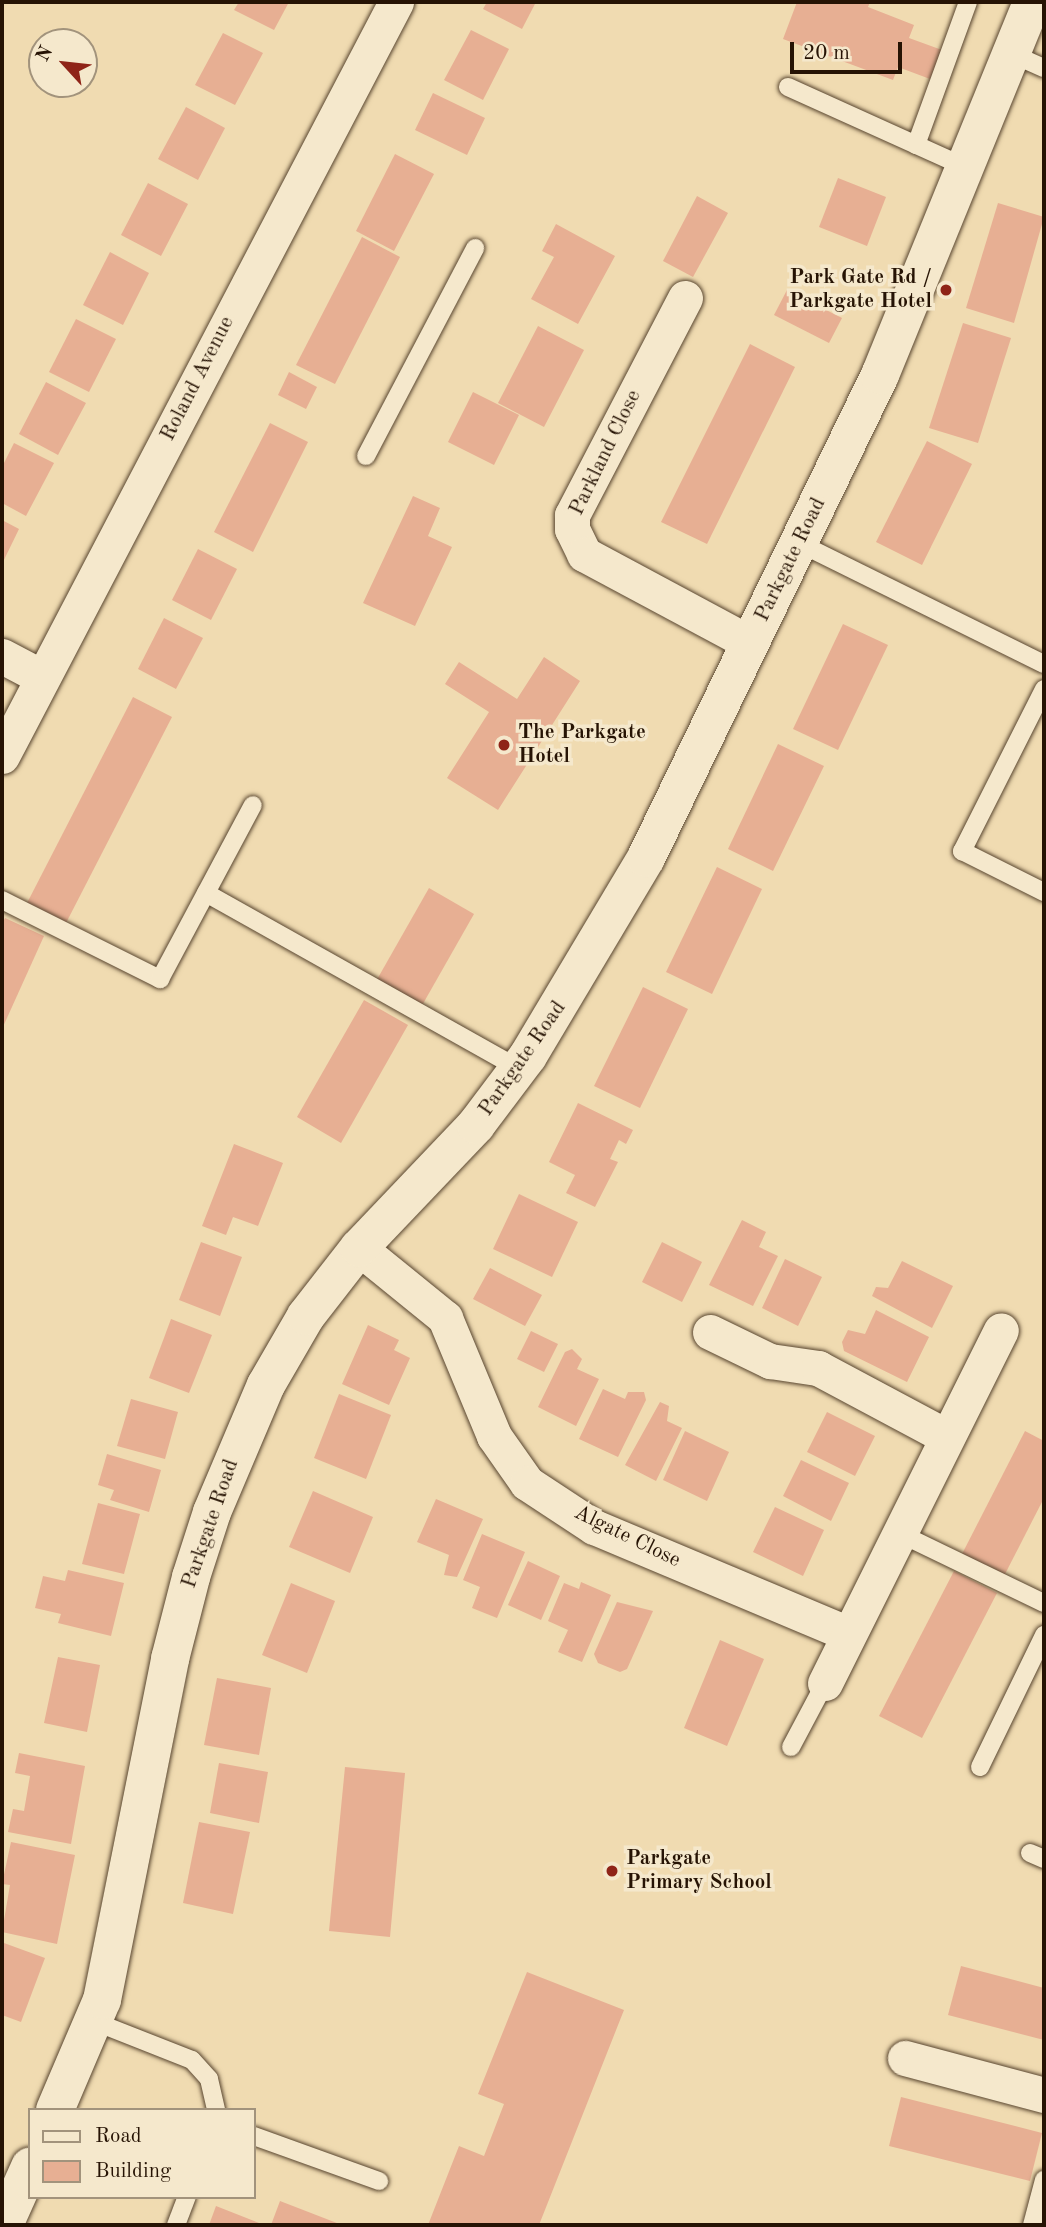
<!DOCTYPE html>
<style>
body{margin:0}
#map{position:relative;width:1046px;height:2227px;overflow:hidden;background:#f0dbb1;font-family:"Old Standard TT",serif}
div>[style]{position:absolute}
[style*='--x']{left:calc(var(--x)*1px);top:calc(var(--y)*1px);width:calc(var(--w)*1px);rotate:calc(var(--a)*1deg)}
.building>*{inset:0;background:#e7af93}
.roads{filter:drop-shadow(0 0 2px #58452f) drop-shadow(0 0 2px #58452f)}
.lane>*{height:18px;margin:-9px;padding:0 9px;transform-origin:9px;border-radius:9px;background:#f5e8cc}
.street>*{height:35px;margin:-17.5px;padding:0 17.5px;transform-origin:17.5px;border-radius:17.5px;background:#f5e8cc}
.secondary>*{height:38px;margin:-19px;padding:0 19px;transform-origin:19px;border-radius:19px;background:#f5e8cc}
.dots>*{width:19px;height:19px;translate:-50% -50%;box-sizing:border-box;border:4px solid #f5e8cc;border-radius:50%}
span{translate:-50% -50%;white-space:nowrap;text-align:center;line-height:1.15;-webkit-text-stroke:7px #f5e8cc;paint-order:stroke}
.poi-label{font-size:21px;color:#261304;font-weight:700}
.right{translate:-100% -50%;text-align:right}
.left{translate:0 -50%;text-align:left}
.street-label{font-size:21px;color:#261304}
.frame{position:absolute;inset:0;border:4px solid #261304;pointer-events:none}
.legend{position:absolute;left:28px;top:2108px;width:228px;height:91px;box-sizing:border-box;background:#f5e8cc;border:2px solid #a2937c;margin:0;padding:9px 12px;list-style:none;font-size:21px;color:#261304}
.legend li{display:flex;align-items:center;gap:14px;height:35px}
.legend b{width:35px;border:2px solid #a2937c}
.north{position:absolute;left:28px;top:28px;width:70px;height:70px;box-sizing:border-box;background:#f5e8cc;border:2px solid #a2937c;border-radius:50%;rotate:297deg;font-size:19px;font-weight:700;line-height:28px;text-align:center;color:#261304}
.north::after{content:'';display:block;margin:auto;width:24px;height:32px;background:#8f2418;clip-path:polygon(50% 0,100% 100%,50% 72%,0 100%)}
.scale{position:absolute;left:790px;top:42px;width:112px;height:32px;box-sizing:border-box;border:4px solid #261304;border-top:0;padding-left:9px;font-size:21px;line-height:24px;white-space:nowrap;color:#261304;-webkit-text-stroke:5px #f5e8cc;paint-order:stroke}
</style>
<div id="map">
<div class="building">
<div style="clip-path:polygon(239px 2px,289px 2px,274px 30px,234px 10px)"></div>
<div style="clip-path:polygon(487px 2px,536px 2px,522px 29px,483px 9px)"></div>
<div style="clip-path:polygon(797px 2px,870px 2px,868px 7px,914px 25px,909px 38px,942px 50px,930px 79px,898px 67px,893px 80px,783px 39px)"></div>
<div style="clip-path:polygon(471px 30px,509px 49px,483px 100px,444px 80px)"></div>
<div style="clip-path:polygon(223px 33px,263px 53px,235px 105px,195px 85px)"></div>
<div style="clip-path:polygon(433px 93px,485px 118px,467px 155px,415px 130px)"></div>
<div style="clip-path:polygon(186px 107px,225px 128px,198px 180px,158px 159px)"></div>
<div style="clip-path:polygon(395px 154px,434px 174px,394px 251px,356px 231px)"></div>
<div style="clip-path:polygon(838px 178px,886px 197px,867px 246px,819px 227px)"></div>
<div style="clip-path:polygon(148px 183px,188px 204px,161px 256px,121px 235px)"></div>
<div style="clip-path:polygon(697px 196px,728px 213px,693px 277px,663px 261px)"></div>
<div style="clip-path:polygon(998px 203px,1044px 217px,1014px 323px,966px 308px)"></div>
<div style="clip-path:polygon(556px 224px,615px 256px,578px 324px,531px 299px,554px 257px,542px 251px)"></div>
<div style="clip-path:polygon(362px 237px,400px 257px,335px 384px,296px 365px)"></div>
<div style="clip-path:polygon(110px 252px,149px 273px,123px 325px,83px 305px)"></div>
<div style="clip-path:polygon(787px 290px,842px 318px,829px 343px,774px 315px)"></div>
<div style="clip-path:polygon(76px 319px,116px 339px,89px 392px,49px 372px)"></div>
<div style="clip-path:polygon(963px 323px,1011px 338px,978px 443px,929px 428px)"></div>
<div style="clip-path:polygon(538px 326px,584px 350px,544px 427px,498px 403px)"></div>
<div style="clip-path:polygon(750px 344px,795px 367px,707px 544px,661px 522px)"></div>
<div style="clip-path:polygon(289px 372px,317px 387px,306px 409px,278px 395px)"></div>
<div style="clip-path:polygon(46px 382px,86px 403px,58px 455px,19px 434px)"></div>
<div style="clip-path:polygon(473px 392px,519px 415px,494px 465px,448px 442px)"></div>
<div style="clip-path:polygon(270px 423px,308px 442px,253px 552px,214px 532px)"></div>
<div style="clip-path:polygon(927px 441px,972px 464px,922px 565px,876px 542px)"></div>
<div style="clip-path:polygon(14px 443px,54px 463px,26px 516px,2px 503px,2px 467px)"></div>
<div style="clip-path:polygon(413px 496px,440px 508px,428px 536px,452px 547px,415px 626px,363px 603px)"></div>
<div style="clip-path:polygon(2px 520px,19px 529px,2px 564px)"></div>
<div style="clip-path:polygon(198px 549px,237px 569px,211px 620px,172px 600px)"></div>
<div style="clip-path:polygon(164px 618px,203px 638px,176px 689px,138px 669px)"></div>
<div style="clip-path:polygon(843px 624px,888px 645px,838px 750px,793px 729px)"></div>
<div style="clip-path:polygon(544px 657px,580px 681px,498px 810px,447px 778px,489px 712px,445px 684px,459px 662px,517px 699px)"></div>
<div style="clip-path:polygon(133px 697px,172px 717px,65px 925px,26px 905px)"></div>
<div style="clip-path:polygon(778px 744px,824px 766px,773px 871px,728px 849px)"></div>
<div style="clip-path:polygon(717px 867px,762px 889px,712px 994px,666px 972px)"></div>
<div style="clip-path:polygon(429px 888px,474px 914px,420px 1009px,375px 983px)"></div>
<div style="clip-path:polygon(5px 918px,44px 936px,2px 1029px,2px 924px)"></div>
<div style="clip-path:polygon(643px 987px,688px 1009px,640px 1108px,594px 1086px)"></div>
<div style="clip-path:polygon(364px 1000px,408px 1025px,341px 1143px,297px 1117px)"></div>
<div style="clip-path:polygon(578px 1103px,633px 1130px,626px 1144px,619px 1140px,610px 1159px,618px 1162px,595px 1207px,566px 1193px,575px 1175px,549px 1162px)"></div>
<div style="clip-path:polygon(234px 1144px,283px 1163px,258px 1226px,233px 1217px,226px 1235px,202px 1226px)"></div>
<div style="clip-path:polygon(519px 1194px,578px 1222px,552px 1277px,493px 1249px)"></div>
<div style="clip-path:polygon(742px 1220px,766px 1232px,759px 1247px,778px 1256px,753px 1306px,709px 1285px)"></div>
<div style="clip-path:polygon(201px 1242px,242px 1257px,220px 1316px,179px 1300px)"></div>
<div style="clip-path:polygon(662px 1242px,702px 1262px,682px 1302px,642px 1282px)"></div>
<div style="clip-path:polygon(785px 1259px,822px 1277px,798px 1326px,762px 1308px)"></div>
<div style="clip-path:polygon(902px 1261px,953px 1286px,932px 1328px,872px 1296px,876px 1287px,888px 1288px)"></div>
<div style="clip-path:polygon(490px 1268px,542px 1295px,525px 1326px,473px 1299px)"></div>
<div style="clip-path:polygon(876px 1310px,929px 1337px,907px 1382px,844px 1351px,842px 1342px,848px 1330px,865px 1334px)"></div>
<div style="clip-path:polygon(171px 1319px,212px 1335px,189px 1393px,149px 1378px)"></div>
<div style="clip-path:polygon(368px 1325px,399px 1340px,394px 1350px,410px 1358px,389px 1405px,342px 1384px)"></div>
<div style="clip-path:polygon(531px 1331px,558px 1344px,544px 1372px,517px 1359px)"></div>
<div style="clip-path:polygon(572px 1349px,582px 1359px,577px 1369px,599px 1379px,576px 1426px,538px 1407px,565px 1352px)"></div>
<div style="clip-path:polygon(603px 1389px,625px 1399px,628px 1392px,644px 1392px,646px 1400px,618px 1457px,579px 1439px)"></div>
<div style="clip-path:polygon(339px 1394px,391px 1415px,366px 1479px,314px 1458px)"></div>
<div style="clip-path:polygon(131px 1399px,178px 1412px,165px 1459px,117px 1446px)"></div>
<div style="clip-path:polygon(660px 1402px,669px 1406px,667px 1421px,682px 1428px,656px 1481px,625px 1465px)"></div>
<div style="clip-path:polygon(827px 1412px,875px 1436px,855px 1476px,807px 1452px)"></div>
<div style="clip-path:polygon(685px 1431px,729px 1452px,707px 1501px,663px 1480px)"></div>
<div style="clip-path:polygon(1025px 1431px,1044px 1441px,1044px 1498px,1003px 1578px,961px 1556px)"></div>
<div style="clip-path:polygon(107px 1454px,161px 1470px,149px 1512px,110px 1500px,114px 1490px,98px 1485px)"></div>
<div style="clip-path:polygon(801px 1460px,849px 1483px,831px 1521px,783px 1496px)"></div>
<div style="clip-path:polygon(313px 1491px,373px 1517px,350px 1573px,289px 1547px)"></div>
<div style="clip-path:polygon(436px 1499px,483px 1519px,457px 1577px,444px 1575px,449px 1555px,417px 1542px)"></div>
<div style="clip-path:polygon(98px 1503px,140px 1514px,124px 1574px,82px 1564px)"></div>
<div style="clip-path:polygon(775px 1507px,824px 1530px,803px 1576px,753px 1552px)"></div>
<div style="clip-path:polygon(482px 1534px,525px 1552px,497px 1618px,472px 1608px,480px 1587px,463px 1580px)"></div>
<div style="clip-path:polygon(528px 1561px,560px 1576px,541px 1620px,508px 1605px)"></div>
<div style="clip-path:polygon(68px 1570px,124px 1583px,111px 1636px,58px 1623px,61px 1614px,35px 1608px,43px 1576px,65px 1581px)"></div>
<div style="clip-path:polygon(954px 1571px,997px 1593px,922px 1738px,879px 1716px)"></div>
<div style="clip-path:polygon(581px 1582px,611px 1595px,582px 1662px,558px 1652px,568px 1630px,548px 1621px,564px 1583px,579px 1589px)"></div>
<div style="clip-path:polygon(291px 1583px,335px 1601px,307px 1673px,262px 1655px)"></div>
<div style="clip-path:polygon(617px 1602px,653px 1611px,627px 1669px,620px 1672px,598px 1663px,594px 1654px)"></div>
<div style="clip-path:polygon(720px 1640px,764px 1659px,727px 1746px,684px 1728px)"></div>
<div style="clip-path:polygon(58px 1657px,100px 1665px,87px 1732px,44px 1723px)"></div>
<div style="clip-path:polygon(217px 1678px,271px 1688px,259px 1755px,204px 1745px)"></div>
<div style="clip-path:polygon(19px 1753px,85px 1766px,71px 1844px,8px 1832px,13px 1809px,24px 1811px,30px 1776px,15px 1773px)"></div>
<div style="clip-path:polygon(219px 1763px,268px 1772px,259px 1823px,210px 1813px)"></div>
<div style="clip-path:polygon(345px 1767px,405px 1773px,390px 1937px,329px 1931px)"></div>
<div style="clip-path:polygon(199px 1822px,250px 1832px,233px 1914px,183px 1903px)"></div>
<div style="clip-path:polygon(11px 1842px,75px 1855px,57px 1944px,2px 1932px,10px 1885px,2px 1884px)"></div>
<div style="clip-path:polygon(4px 1943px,45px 1958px,21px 2022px,2px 2015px)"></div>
<div style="clip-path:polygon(961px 1966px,1044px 1988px,1044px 2040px,948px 2015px)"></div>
<div style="clip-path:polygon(527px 1972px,624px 2010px,539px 2225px,428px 2225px,459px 2146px,484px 2156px,504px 2104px,478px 2094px)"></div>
<div style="clip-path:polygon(901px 2097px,1042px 2133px,1030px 2181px,889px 2146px)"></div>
<div style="clip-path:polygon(280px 2201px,342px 2225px,271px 2225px)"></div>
<div style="clip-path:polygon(216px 2206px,264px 2225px,209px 2225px)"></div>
</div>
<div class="roads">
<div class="lane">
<div style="--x:1010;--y:53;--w:37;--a:24"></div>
<div style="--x:788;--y:87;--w:194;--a:24.3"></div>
<div style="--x:916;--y:145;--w:152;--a:-70"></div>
<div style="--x:366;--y:456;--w:235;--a:-62.3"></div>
<div style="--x:799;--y:543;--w:273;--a:26.3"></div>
<div style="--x:1044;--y:689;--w:182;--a:116.8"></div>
<div style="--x:962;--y:851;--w:92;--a:26.6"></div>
<div style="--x:206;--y:893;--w:359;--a:29.3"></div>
<div style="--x:2;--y:900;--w:177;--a:26.6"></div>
<div style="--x:160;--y:979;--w:197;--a:-61.9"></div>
<div style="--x:899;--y:1533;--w:161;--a:25.8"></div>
<div style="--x:791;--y:1747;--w:72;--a:-62"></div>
<div style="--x:980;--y:1767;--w:147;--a:-64.1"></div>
<div style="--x:1030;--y:1853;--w:15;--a:23"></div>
<div style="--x:93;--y:2021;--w:106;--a:21.5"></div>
<div style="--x:192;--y:2060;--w:25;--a:48"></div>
<div style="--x:209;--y:2079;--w:32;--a:77"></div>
<div style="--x:254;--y:2136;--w:133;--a:19.8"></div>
<div style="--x:176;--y:2225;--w:30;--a:-69"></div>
<div style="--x:1032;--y:2225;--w:47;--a:-75.1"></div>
</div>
<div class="street">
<div style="--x:685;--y:298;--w:245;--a:117.5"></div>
<div style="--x:572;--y:515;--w:14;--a:90"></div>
<div style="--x:572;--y:529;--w:28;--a:64"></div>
<div style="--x:584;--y:554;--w:188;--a:28.2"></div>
<div style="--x:2;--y:656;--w:45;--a:27.7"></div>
<div style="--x:2;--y:756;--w:851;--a:-62.41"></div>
<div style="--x:359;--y:1248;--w:111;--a:39.1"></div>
<div style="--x:445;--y:1318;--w:128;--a:67.4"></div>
<div style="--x:494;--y:1436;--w:57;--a:54.9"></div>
<div style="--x:527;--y:1483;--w:80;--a:33.3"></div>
<div style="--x:594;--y:1527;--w:276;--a:22.8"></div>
<div style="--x:710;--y:1332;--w:67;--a:25.8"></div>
<div style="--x:770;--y:1361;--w:49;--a:8.3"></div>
<div style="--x:818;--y:1368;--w:146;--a:28.1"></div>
<div style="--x:825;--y:1683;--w:394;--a:-63.5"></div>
<div style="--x:905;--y:2058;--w:144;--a:14.9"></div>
</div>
<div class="secondary">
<div style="--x:55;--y:2110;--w:120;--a:-66.9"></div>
<div style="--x:102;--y:2000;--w:348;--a:-78.7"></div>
<div style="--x:170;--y:1659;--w:85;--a:-75.6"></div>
<div style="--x:191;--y:1577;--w:68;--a:-72.1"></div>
<div style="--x:212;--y:1512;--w:138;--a:-67"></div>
<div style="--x:266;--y:1385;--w:80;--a:-59.9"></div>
<div style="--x:306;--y:1316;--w:86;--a:-52.1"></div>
<div style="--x:359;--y:1248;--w:170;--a:-46.4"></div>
<div style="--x:476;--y:1125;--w:86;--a:-53"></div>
<div style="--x:528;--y:1056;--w:230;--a:-59.2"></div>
<div style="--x:646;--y:858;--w:537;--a:-64.15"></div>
<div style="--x:880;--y:375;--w:403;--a:-67.8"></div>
<div style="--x:4;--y:2225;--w:64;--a:-65.9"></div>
</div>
</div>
<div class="dots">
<div style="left:946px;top:290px;background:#8f2418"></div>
<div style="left:504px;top:745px;background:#8f2418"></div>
<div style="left:612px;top:1871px;background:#8f2418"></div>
</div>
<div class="poi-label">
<span class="right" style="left:932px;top:290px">Park Gate Rd /<br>Parkgate Hotel</span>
<span class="left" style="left:518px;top:745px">The Parkgate<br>Hotel</span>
<span class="left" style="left:626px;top:1871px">Parkgate<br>Primary School</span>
</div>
<div class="street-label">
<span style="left:198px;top:379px;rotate:-63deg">Roland Avenue</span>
<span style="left:606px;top:453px;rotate:-64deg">Parkland Close</span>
<span style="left:791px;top:560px;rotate:-64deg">Parkgate Road</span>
<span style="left:523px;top:1059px;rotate:-55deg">Parkgate Road</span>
<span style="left:211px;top:1524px;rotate:-71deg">Parkgate Road</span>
<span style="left:627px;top:1537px;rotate:26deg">Algate Close</span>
</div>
<div class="frame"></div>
<ul class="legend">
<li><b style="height:9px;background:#f5e8cc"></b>Road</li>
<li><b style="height:19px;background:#e7af93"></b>Building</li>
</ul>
<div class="north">N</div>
<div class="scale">20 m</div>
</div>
